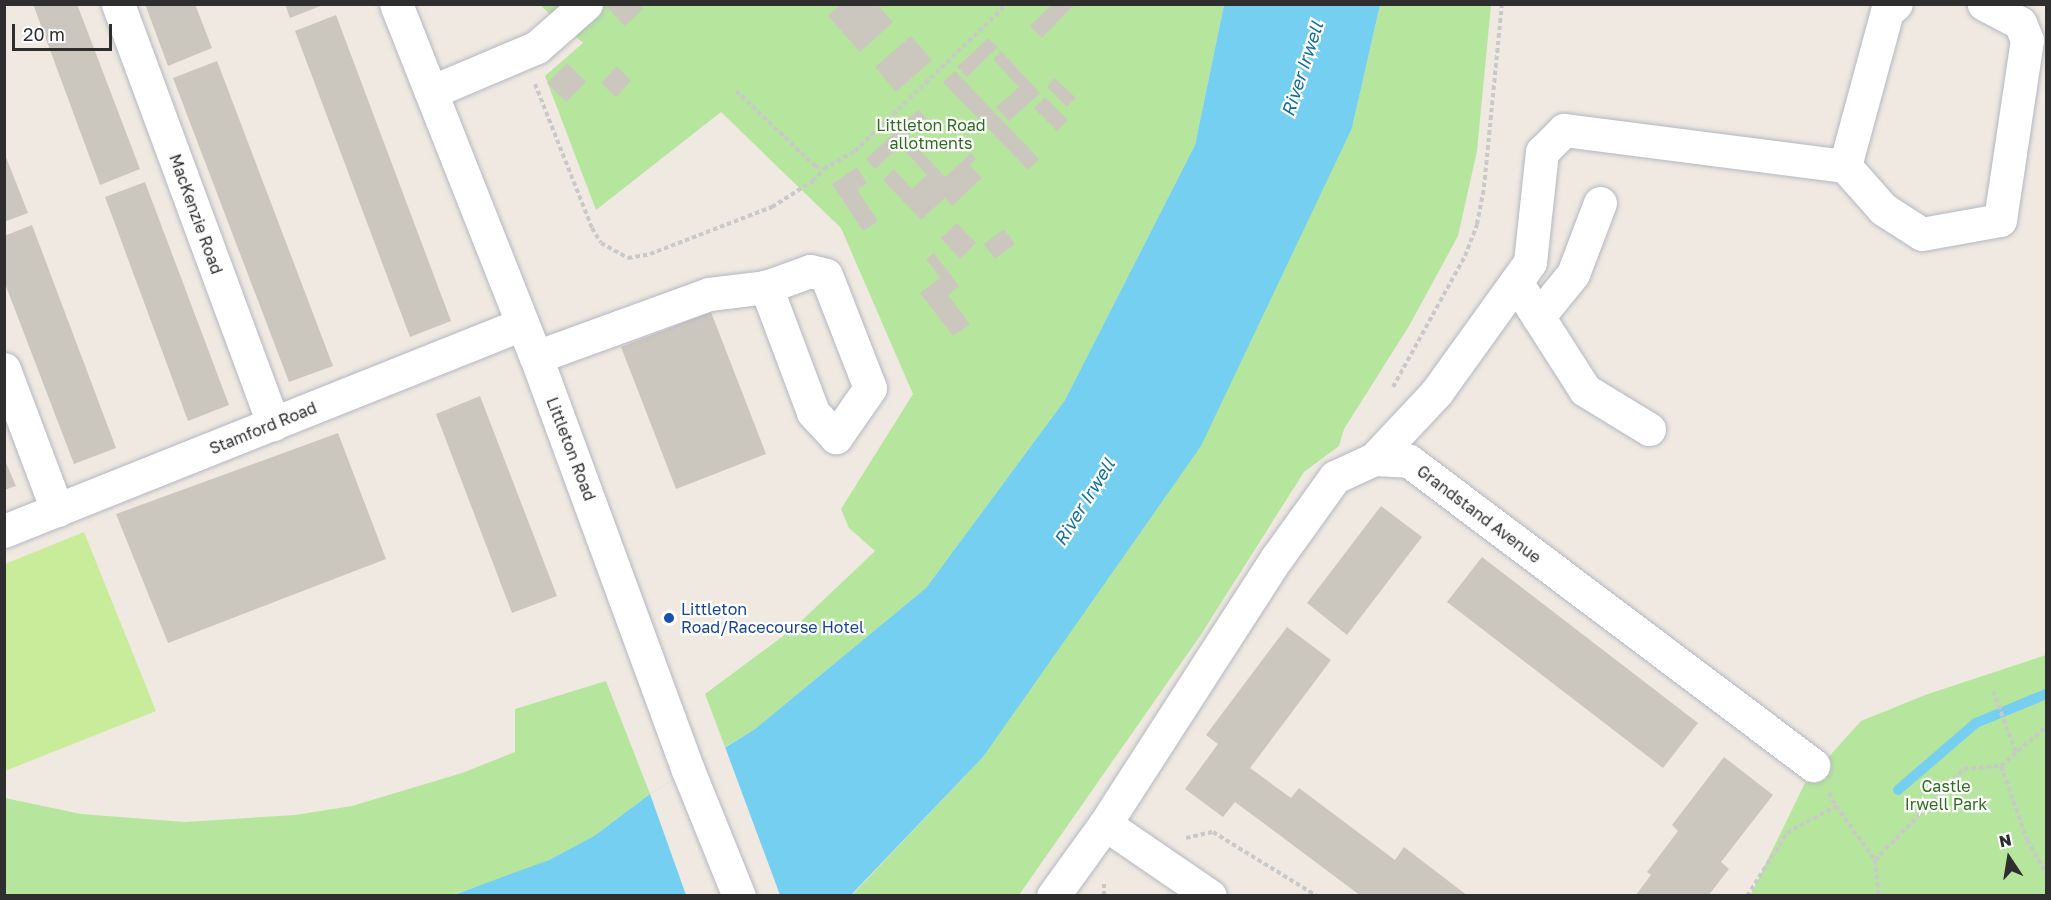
<!DOCTYPE html>
<style>
body{margin:0}
#map{position:relative;width:2051px;height:900px;overflow:hidden;background:#efe9e1;font-family:"Golos Text",sans-serif}
div>[style]{position:absolute}
[style*='--x']{left:calc(var(--x)*1px);top:calc(var(--y)*1px);width:calc(var(--w)*1px);rotate:calc(var(--a)*1deg)}
.green>*{inset:0;background:#b6e59e}
.pitch>*{inset:0;background:#c9ec9a}
.water>*{inset:0;background:#75cff0}
.pier>*{inset:0;background:#efe9e1}
.stream>*{height:10px;margin:-5px;padding:0 5px;transform-origin:5px;border-radius:5px;background:#75cff0}
.building>*{inset:0;background:#cbc7bf}
.path>*{height:4px;margin-top:-2px;transform-origin:0;background:repeating-linear-gradient(90deg,#c9c9c9 0 4.5px,transparent 0 7.5px)}
.roads{filter:drop-shadow(0 0 2px #b4b7c1) drop-shadow(0 0 2px #b4b7c1)}
.minor>*{height:33px;margin:-16.5px;padding:0 16.5px;transform-origin:16.5px;border-radius:16.5px;background:#fff}
.dots>*{width:16px;height:16px;translate:-50% -50%;box-sizing:border-box;border:3px solid #fff;border-radius:50%}
span{translate:-50% -50%;white-space:nowrap;text-align:center;line-height:1.15;-webkit-text-stroke:4.5px #fff;paint-order:stroke}
.park-label{font-size:16px;color:#2c6e1b}
.street-label{font-size:16px;color:#2e2e2e}
.transit-label{font-size:16px;color:#164399}
.left{translate:0 -50%;text-align:left}
.water-label{font-size:18px;color:#0d6fa3;font-style:italic}
.frame{position:absolute;inset:0;border:6px solid #2e2e2e;pointer-events:none}
.north{position:absolute;left:1979px;top:828px;width:60px;height:60px;-webkit-text-stroke:4px #fff;paint-order:stroke;rotate:348deg;font-size:16px;font-weight:700;line-height:24px;text-align:center;color:#2e2e2e}
.north::after{content:'';display:block;margin:auto;width:21px;height:27px;background:#2e2e2e;clip-path:polygon(50% 0,100% 100%,50% 72%,0 100%)}
.scale{position:absolute;left:12px;top:24px;width:100px;height:27px;box-sizing:border-box;border:3px solid #2e2e2e;border-top:0;padding-left:8px;font-size:18px;line-height:21px;white-space:nowrap;color:#2e2e2e;-webkit-text-stroke:4px #fff;paint-order:stroke}
</style>
<div id="map">
<div class="green">
<div style="clip-path:polygon(540px 5px,1224px 5px,1195px 145px,1065px 400px,926px 588px,755px 729px,725px 747px,705px 694px,794px 628px,875px 551px,849px 528px,841px 509px,913px 394px,841px 228px,721px 112px,596px 210px,545px 76px,583px 43px)"></div>
<div style="clip-path:polygon(1380px 5px,1491px 5px,1477px 151px,1458px 236px,1409px 326px,1344px 429px,1339px 446px,1304px 472px,1200px 636px,1019px 895px,851px 896px,983px 757px,1352px 128px)"></div>
<div style="clip-path:polygon(2046px 655px,2046px 895px,1750px 896px,1805px 783px,1861px 721px,1925px 695px)"></div>
<div style="clip-path:polygon(606px 681px,650px 794px,594px 836px,549px 860px,501px 879px,451px 895px,5px 896px,5px 798px,81px 814px,185px 822px,295px 815px,352px 806px,462px 773px,515px 752px,515px 709px)"></div>
</div>
<div class="pitch">
<div style="clip-path:polygon(84px 532px,156px 711px,5px 771px,5px 564px)"></div>
</div>
<div class="water">
<div style="clip-path:polygon(1224px 5px,1380px 5px,1352px 128px,1201px 446px,983px 757px,851px 895px,451px 896px,549px 860px,594px 836px,650px 794px,755px 729px,926px 588px,1065px 400px,1195px 145px)"></div>
</div>
<div class="pier">
<div style="clip-path:polygon(725px 747px,780px 895px,686px 895px,650px 794px)"></div>
</div>
<div class="stream">
<div style="--x:1898;--y:790;--w:103;--a:-40.7"></div>
<div style="--x:1976;--y:723;--w:76;--a:-22.5"></div>
</div>
<div class="building">
<div style="clip-path:polygon(33px 4px,77px 4px,140px 169px,100px 185px)"></div>
<div style="clip-path:polygon(145px 4px,195px 4px,212px 48px,168px 66px)"></div>
<div style="clip-path:polygon(285px 4px,323px 4px,323px 5px,290px 18px)"></div>
<div style="clip-path:polygon(610px 4px,638px 4px,643px 9px,625px 26px,607px 7px)"></div>
<div style="clip-path:polygon(841px 4px,877px 4px,893px 22px,860px 52px,828px 16px)"></div>
<div style="clip-path:polygon(1052px 4px,1075px 4px,1042px 38px,1030px 26px)"></div>
<div style="clip-path:polygon(336px 15px,451px 321px,410px 337px,295px 31px)"></div>
<div style="clip-path:polygon(911px 36px,932px 60px,896px 92px,875px 67px)"></div>
<div style="clip-path:polygon(988px 38px,998px 47px,967px 77px,957px 67px)"></div>
<div style="clip-path:polygon(1001px 51px,1040px 93px,1009px 121px,996px 107px,1019px 87px,993px 59px)"></div>
<div style="clip-path:polygon(217px 61px,333px 366px,289px 382px,173px 78px)"></div>
<div style="clip-path:polygon(567px 63px,586px 82px,566px 102px,547px 83px)"></div>
<div style="clip-path:polygon(617px 66px,631px 81px,616px 97px,601px 83px)"></div>
<div style="clip-path:polygon(955px 71px,1039px 159px,1028px 170px,943px 82px)"></div>
<div style="clip-path:polygon(1054px 78px,1076px 98px,1067px 107px,1047px 87px)"></div>
<div style="clip-path:polygon(1045px 97px,1068px 120px,1057px 131px,1034px 108px)"></div>
<div style="clip-path:polygon(918px 110px,926px 118px,907px 136px,945px 177px,971px 153px,976px 159px,970px 165px,982px 178px,952px 206px,945px 198px,921px 220px,883px 180px,894px 169px,912px 189px,927px 175px,900px 146px,875px 169px,866px 159px)"></div>
<div style="clip-path:polygon(4px 152px,28px 213px,4px 222px)"></div>
<div style="clip-path:polygon(857px 167px,867px 183px,857px 190px,878px 221px,863px 231px,832px 184px)"></div>
<div style="clip-path:polygon(145px 182px,229px 405px,188px 421px,105px 197px)"></div>
<div style="clip-path:polygon(957px 223px,976px 243px,960px 259px,941px 238px)"></div>
<div style="clip-path:polygon(32px 225px,116px 448px,74px 464px,4px 281px,4px 236px)"></div>
<div style="clip-path:polygon(1004px 229px,1015px 244px,995px 259px,984px 244px)"></div>
<div style="clip-path:polygon(934px 253px,959px 286px,948px 295px,970px 324px,953px 336px,920px 293px,940px 278px,926px 259px)"></div>
<div style="clip-path:polygon(711px 312px,766px 454px,676px 489px,621px 347px)"></div>
<div style="clip-path:polygon(480px 396px,557px 596px,512px 613px,436px 414px)"></div>
<div style="clip-path:polygon(338px 433px,386px 559px,168px 643px,116px 514px)"></div>
<div style="clip-path:polygon(4px 458px,16px 486px,4px 490px)"></div>
<div style="clip-path:polygon(1381px 506px,1422px 537px,1347px 635px,1307px 603px)"></div>
<div style="clip-path:polygon(1482px 557px,1698px 723px,1663px 768px,1447px 602px)"></div>
<div style="clip-path:polygon(1287px 627px,1331px 660px,1250px 768px,1291px 798px,1299px 788px,1395px 860px,1404px 847px,1468px 896px,1361px 896px,1235px 802px,1223px 817px,1185px 789px,1218px 744px,1206px 735px)"></div>
<div style="clip-path:polygon(1724px 757px,1773px 795px,1721px 862px,1729px 869px,1708px 896px,1635px 896px,1651px 875px,1647px 872px,1678px 831px,1672px 825px)"></div>
</div>
<div class="path">
<div style="--x:535;--y:84;--w:155;--a:68.4"></div>
<div style="--x:592;--y:228;--w:17;--a:59"></div>
<div style="--x:601;--y:243;--w:31;--a:29"></div>
<div style="--x:628;--y:258;--w:22;--a:-10"></div>
<div style="--x:650;--y:254;--w:131;--a:-21.1"></div>
<div style="--x:772;--y:207;--w:49;--a:-32.4"></div>
<div style="--x:813;--y:181;--w:16;--a:-47"></div>
<div style="--x:736;--y:91;--w:109;--a:43.5"></div>
<div style="--x:815;--y:166;--w:9;--a:18"></div>
<div style="--x:824;--y:169;--w:36;--a:-30"></div>
<div style="--x:855;--y:151;--w:211;--a:-44"></div>
<div style="--x:1393;--y:387;--w:149;--a:-61.2"></div>
<div style="--x:1465;--y:256;--w:34;--a:-69"></div>
<div style="--x:1477;--y:224;--w:38;--a:-79"></div>
<div style="--x:1484;--y:187;--w:184;--a:-84.4"></div>
<div style="--x:1993;--y:691;--w:68;--a:69.4"></div>
<div style="--x:2001;--y:766;--w:78;--a:70.6"></div>
<div style="--x:2027;--y:840;--w:38;--a:60"></div>
<div style="--x:1829;--y:793;--w:15;--a:62"></div>
<div style="--x:1186;--y:838;--w:28;--a:-13"></div>
<div style="--x:1213;--y:832;--w:122;--a:31.6"></div>
<div style="--x:1875;--y:860;--w:36;--a:84"></div>
<div style="--x:1104;--y:896;--w:12;--a:-90"></div>
<div style="--x:1747;--y:896;--w:75;--a:-57.6"></div>
<div style="--x:1787;--y:833;--w:56;--a:-28.9"></div>
<div style="--x:1836;--y:806;--w:67;--a:54.2"></div>
<div style="--x:1875;--y:860;--w:127;--a:-45.6"></div>
<div style="--x:1964;--y:769;--w:37;--a:-5"></div>
<div style="--x:2001;--y:766;--w:60;--a:-40.9"></div>
</div>
<div class="roads">
<div class="minor">
<div style="--x:118;--y:4;--w:448;--a:69.7"></div>
<div style="--x:396;--y:4;--w:380;--a:68.4"></div>
<div style="--x:536;--y:357;--w:440;--a:69.8"></div>
<div style="--x:688;--y:770;--w:136;--a:68"></div>
<div style="--x:431;--y:92;--w:115;--a:-23"></div>
<div style="--x:537;--y:47;--w:65;--a:-41.3"></div>
<div style="--x:1845;--y:166;--w:161;--a:-74.8"></div>
<div style="--x:1887;--y:11;--w:11;--a:-38"></div>
<div style="--x:1516;--y:282;--w:128;--a:57.4"></div>
<div style="--x:1585;--y:390;--w:75;--a:31.4"></div>
<div style="--x:1538;--y:317;--w:55;--a:-50.9"></div>
<div style="--x:1573;--y:274;--w:76;--a:-69.2"></div>
<div style="--x:536;--y:357;--w:184;--a:-20"></div>
<div style="--x:709;--y:294;--w:57;--a:-7"></div>
<div style="--x:766;--y:287;--w:47;--a:-20"></div>
<div style="--x:810;--y:271;--w:16;--a:14"></div>
<div style="--x:826;--y:275;--w:121;--a:68.7"></div>
<div style="--x:870;--y:388;--w:60;--a:124.8"></div>
<div style="--x:836;--y:437;--w:34;--a:-133"></div>
<div style="--x:813;--y:412;--w:134;--a:-110.6"></div>
<div style="--x:4;--y:369;--w:151;--a:69.4"></div>
<div style="--x:1374;--y:459;--w:91;--a:-46.8"></div>
<div style="--x:1436;--y:393;--w:161;--a:-54.3"></div>
<div style="--x:1530;--y:262;--w:111;--a:-83.8"></div>
<div style="--x:1542;--y:152;--w:31;--a:-45"></div>
<div style="--x:1564;--y:130;--w:283;--a:7.3"></div>
<div style="--x:1845;--y:166;--w:57;--a:48.5"></div>
<div style="--x:1883;--y:209;--w:46;--a:32.7"></div>
<div style="--x:1922;--y:234;--w:79;--a:-10.2"></div>
<div style="--x:2000;--y:220;--w:182;--a:-81.5"></div>
<div style="--x:2027;--y:40;--w:18;--a:-112"></div>
<div style="--x:2020;--y:23;--w:41;--a:-152.2"></div>
<div style="--x:4;--y:531;--w:558;--a:-21.78"></div>
<div style="--x:1105;--y:824;--w:127;--a:34.4"></div>
<div style="--x:1053;--y:896;--w:89;--a:-54.2"></div>
<div style="--x:1105;--y:824;--w:315;--a:-57.2"></div>
<div style="--x:1276;--y:559;--w:101;--a:-54.3"></div>
<div style="--x:1335;--y:477;--w:43;--a:-24.8"></div>
<div style="--x:1374;--y:459;--w:35;--a:3"></div>
<div style="--x:1409;--y:461;--w:506;--a:36.96"></div>
</div>
</div>
<div class="dots">
<div style="left:669px;top:618px;background:#1a4fb4"></div>
</div>
<div class="park-label">
<span style="left:931px;top:134px">Littleton Road<br>allotments</span>
<span style="left:1946px;top:795px">Castle<br>Irwell Park</span>
</div>
<div class="street-label">
<span style="left:196px;top:214px;rotate:70deg">MacKenzie Road</span>
<span style="left:263px;top:428px;rotate:-22deg">Stamford Road</span>
<span style="left:571px;top:449px;rotate:69deg">Littleton Road</span>
<span style="left:1479px;top:514px;rotate:37deg">Grandstand Avenue</span>
</div>
<div class="transit-label">
<span class="left" style="left:681px;top:618px">Littleton<br>Road/Racecourse Hotel</span>
</div>
<div class="water-label">
<span style="left:1302px;top:69px;rotate:-72deg">River Irwell</span>
<span style="left:1084px;top:502px;rotate:-58deg">River Irwell</span>
</div>
<div class="frame"></div>
<div class="north">N</div>
<div class="scale">20 m</div>
</div>
